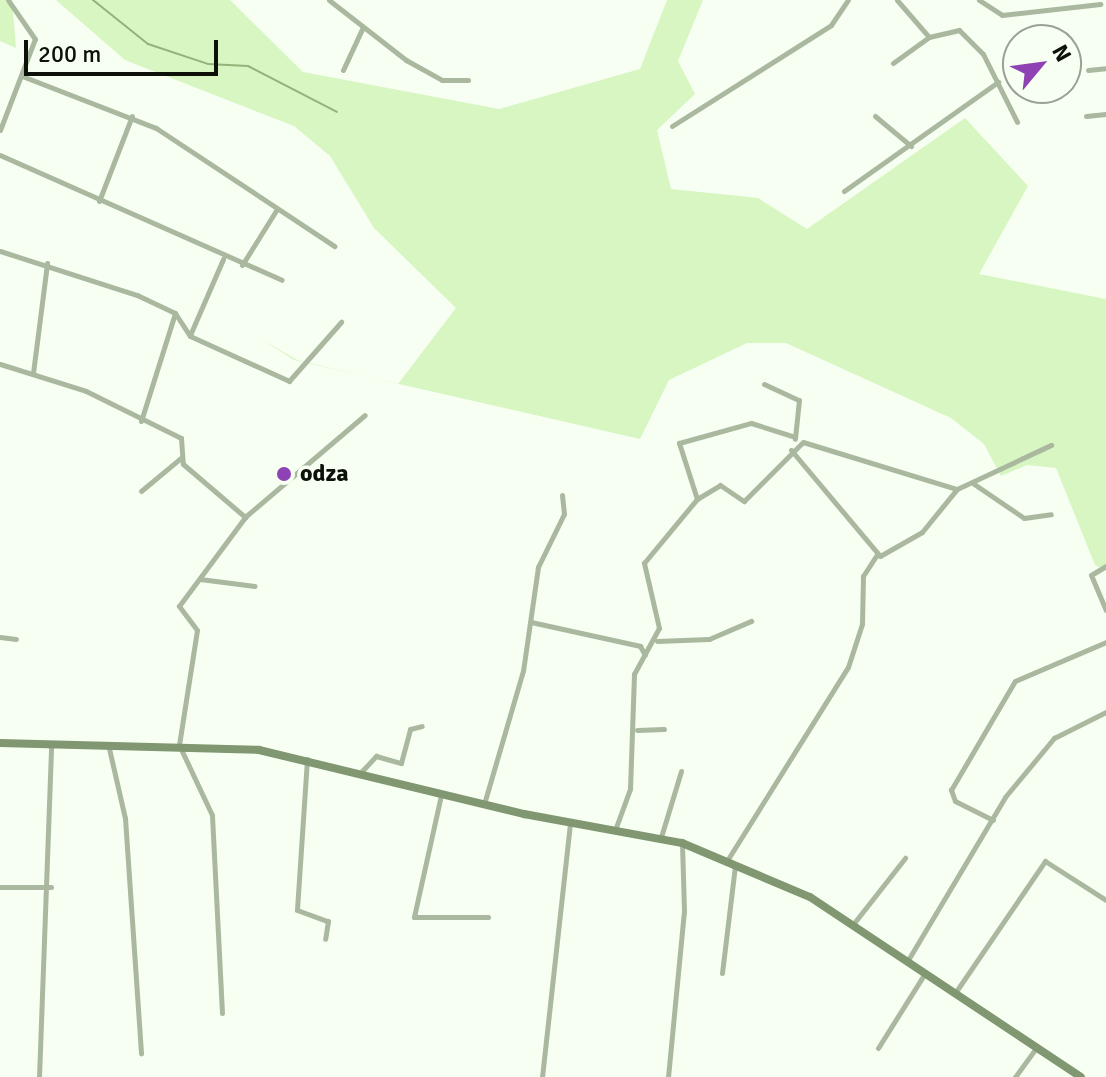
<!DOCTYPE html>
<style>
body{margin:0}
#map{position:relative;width:1106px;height:1077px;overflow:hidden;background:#f6fff1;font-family:Signika,sans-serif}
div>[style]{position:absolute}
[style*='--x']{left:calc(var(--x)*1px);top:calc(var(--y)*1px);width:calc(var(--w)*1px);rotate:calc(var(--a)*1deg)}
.green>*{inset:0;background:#d7f6c1}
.stream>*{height:2px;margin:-1px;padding:0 1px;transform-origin:1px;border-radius:1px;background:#92b37a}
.street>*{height:5px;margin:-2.5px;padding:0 2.5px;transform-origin:2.5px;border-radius:2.5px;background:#a9b89f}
.secondary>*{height:8px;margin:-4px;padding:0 4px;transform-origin:4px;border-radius:4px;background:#819772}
.dots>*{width:22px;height:22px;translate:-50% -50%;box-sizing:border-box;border:4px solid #f6fff1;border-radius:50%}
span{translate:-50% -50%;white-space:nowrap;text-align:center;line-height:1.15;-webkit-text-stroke:7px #f6fff1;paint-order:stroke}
.poi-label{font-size:24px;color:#0d110a;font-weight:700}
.left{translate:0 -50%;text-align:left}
.north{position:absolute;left:1002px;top:24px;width:80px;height:80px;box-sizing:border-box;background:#f6fff1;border:2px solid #99a095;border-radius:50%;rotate:61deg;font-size:22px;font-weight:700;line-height:32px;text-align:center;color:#0d110a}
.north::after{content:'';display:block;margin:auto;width:28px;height:36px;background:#8e42b3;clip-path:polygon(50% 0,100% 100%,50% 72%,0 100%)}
.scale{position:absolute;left:24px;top:40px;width:194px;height:36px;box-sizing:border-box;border:4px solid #0d110a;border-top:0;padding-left:10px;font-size:24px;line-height:28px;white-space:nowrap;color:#0d110a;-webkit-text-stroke:6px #f6fff1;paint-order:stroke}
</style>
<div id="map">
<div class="green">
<div style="clip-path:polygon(0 0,12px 0,16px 48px,0 41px)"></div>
<div style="clip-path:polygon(56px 0,230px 0,303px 72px,499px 109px,640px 69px,667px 0,703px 0,678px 61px,695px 94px,657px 130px,671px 189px,758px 198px,807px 229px,965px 118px,1028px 186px,979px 274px,1106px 299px,1106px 571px,1095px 565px,1056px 468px,1027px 465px,1001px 476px,984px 444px,951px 418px,786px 343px,747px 343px,669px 380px,640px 439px,294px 360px,261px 339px,297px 360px,398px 384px,456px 308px,374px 228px,330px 156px,294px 126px,125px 60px)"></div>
</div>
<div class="stream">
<div style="--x:93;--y:0;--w:70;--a:38.7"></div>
<div style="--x:148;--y:44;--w:63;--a:18.4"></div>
<div style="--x:208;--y:64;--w:40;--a:2.9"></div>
<div style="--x:248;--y:66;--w:100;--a:27.3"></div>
</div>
<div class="street">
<div style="--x:329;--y:0;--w:98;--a:37.9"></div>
<div style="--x:406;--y:60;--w:41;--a:29.1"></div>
<div style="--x:442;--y:80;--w:26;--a:0"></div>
<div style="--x:897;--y:0;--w:49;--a:49.1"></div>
<div style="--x:929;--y:37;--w:31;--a:-13"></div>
<div style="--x:959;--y:30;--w:34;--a:45"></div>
<div style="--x:983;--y:54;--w:76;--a:63.4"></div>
<div style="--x:979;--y:0;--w:27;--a:33"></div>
<div style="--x:1002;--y:15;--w:99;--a:-6.4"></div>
<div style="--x:893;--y:63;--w:44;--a:-35.8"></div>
<div style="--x:343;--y:70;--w:47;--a:-65.1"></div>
<div style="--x:1088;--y:70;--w:18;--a:-6"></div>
<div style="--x:22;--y:76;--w:144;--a:21.2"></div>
<div style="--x:156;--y:128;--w:214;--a:33.5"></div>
<div style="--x:875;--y:116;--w:47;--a:39.8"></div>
<div style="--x:1086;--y:116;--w:20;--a:-6"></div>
<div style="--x:672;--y:126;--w:188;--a:-32.4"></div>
<div style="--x:831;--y:25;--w:30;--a:-56"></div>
<div style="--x:0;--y:130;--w:97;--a:-69"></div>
<div style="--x:35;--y:39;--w:47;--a:-124.7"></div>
<div style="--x:0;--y:155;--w:308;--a:23.9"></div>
<div style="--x:844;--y:191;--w:189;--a:-35.3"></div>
<div style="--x:99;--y:201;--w:91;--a:-68.8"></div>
<div style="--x:0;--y:251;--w:144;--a:17.8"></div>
<div style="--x:137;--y:295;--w:42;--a:25.3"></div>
<div style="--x:175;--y:313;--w:27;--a:57"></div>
<div style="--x:190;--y:336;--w:109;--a:24.4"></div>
<div style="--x:289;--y:381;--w:79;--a:-48.6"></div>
<div style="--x:242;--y:265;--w:66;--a:-58"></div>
<div style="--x:190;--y:335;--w:83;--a:-66.5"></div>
<div style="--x:0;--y:364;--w:90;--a:17.4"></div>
<div style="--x:86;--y:391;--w:106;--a:26.3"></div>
<div style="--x:181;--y:438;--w:26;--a:86"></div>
<div style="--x:183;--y:464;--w:82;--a:40.5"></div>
<div style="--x:33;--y:373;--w:111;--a:-82.7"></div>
<div style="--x:764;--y:384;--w:38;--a:25"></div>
<div style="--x:799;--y:400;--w:39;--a:96"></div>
<div style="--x:141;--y:421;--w:113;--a:-72.5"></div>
<div style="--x:791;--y:450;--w:138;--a:50"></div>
<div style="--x:880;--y:556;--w:48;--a:-29.7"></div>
<div style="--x:922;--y:532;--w:55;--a:-50.9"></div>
<div style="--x:957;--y:489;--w:104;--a:-25.1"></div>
<div style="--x:974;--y:484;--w:60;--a:34.2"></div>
<div style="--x:1024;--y:518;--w:27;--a:-8"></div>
<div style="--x:141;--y:491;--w:53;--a:-39.7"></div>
<div style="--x:697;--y:499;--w:59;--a:-107.8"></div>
<div style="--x:679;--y:443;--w:75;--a:-15.5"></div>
<div style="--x:751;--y:423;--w:46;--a:17.7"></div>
<div style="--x:1106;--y:566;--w:17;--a:149"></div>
<div style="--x:1091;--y:575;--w:38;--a:67"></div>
<div style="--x:200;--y:579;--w:55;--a:7.3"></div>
<div style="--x:531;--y:622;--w:112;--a:12.4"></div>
<div style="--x:640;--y:646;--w:10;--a:61"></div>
<div style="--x:0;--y:637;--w:16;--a:7"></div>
<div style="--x:657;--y:641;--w:52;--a:-2.2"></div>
<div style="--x:709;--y:639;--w:46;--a:-23.2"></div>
<div style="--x:637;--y:730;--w:27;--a:-2"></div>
<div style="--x:108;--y:744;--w:76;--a:77.1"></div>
<div style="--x:125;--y:818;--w:236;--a:86.1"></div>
<div style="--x:307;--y:759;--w:151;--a:93.8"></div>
<div style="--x:297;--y:910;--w:33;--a:20"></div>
<div style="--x:328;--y:921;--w:18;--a:99"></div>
<div style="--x:362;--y:771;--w:21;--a:-47"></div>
<div style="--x:376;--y:756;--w:26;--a:16"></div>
<div style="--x:401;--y:763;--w:35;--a:-75"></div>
<div style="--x:410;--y:729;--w:12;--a:-14"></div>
<div style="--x:441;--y:795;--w:125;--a:102.5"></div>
<div style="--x:414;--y:917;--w:74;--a:0"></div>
<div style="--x:484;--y:804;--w:139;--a:-73.7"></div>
<div style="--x:523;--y:671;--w:105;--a:-81.8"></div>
<div style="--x:538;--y:567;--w:59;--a:-63.9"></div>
<div style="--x:564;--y:514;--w:19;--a:-96"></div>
<div style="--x:993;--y:820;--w:42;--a:-153.4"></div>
<div style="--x:955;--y:801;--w:12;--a:-110"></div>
<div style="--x:951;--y:790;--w:126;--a:-59.6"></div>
<div style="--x:1015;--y:681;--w:99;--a:-23.2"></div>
<div style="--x:615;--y:830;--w:44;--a:-69.9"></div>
<div style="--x:630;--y:789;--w:115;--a:-88"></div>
<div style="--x:634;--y:674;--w:52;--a:-61.5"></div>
<div style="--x:659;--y:628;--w:67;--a:-103"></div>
<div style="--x:644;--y:563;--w:83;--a:-50.4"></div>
<div style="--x:697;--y:499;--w:27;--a:-31"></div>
<div style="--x:720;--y:485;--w:29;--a:34"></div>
<div style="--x:744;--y:501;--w:83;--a:-45"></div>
<div style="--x:803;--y:442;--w:161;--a:17"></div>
<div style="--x:661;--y:837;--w:69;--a:-73.1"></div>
<div style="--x:728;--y:859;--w:226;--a:-58"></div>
<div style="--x:848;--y:667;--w:45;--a:-72"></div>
<div style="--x:862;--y:624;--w:48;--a:-88.8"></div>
<div style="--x:863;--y:576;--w:24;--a:-57"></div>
<div style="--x:0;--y:887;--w:51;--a:0"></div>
<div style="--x:854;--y:923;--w:83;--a:-51.9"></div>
<div style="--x:908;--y:960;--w:190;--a:-59.2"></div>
<div style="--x:1005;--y:797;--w:77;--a:-50.3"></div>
<div style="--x:1054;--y:738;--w:58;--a:-26.6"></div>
<div style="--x:722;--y:973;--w:108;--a:-83.1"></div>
<div style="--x:955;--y:993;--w:160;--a:-55.7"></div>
<div style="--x:1045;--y:861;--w:72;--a:32.6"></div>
<div style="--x:222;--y:1013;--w:198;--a:-92.9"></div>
<div style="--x:212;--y:815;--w:77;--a:-115.2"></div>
<div style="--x:179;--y:745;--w:116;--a:-81.1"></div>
<div style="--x:197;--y:630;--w:30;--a:-127"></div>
<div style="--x:179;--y:606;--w:111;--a:-53.4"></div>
<div style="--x:245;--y:517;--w:157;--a:-40.4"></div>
<div style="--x:878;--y:1048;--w:89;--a:-57.9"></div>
<div style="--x:39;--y:1077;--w:334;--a:-87.9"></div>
<div style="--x:542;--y:1077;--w:256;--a:-83.7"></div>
<div style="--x:668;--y:1077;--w:167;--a:-84.5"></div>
<div style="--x:684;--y:911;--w:67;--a:-91.7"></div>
<div style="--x:1015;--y:1077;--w:36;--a:-54"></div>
</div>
<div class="secondary">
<div style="--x:0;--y:743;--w:259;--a:1.5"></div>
<div style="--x:259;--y:750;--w:273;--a:13.6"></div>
<div style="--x:524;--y:814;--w:161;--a:10.4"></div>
<div style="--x:682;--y:843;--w:139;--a:22.9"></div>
<div style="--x:810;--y:897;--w:325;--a:33.6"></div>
</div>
<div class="dots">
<div style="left:284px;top:474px;background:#8e42b3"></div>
</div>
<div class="poi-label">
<span class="left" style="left:300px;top:474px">odza</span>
</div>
<div class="north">N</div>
<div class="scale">200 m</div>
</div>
